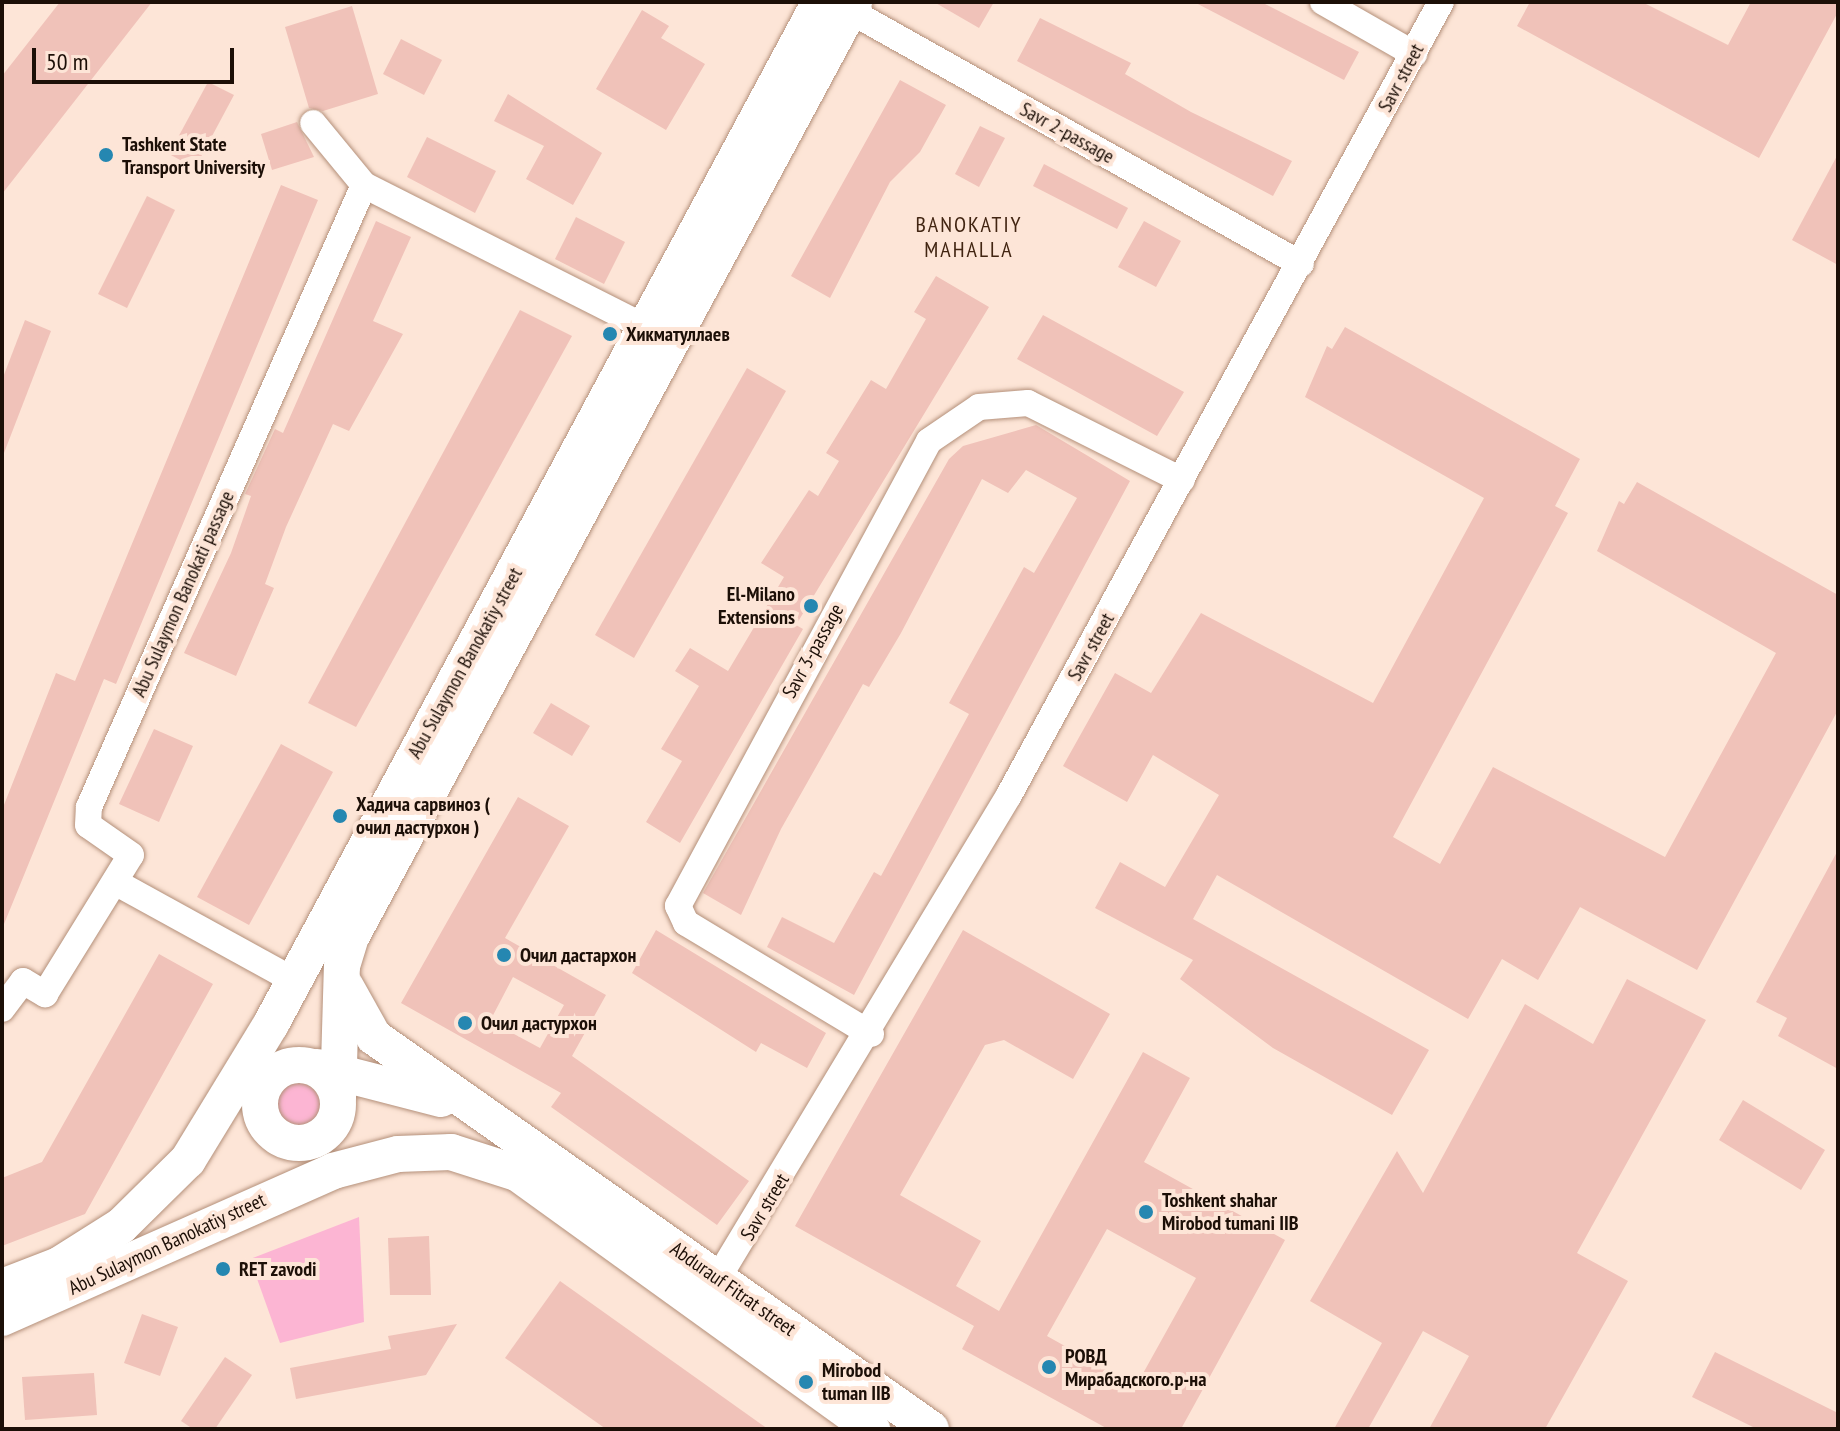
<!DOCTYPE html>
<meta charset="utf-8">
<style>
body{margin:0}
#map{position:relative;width:1840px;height:1431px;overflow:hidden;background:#fde5d7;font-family:"PT Sans Narrow",sans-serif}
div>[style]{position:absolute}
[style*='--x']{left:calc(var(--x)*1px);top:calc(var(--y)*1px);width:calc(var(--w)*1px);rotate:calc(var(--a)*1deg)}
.green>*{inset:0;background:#fcb5d3}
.round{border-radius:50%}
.building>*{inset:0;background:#f0c2b9}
.roads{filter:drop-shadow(0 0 2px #b4907a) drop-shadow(0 0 2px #b4907a)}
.street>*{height:26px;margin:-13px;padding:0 13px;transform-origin:13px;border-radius:13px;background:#fff}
.secondary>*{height:36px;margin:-18px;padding:0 18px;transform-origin:18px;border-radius:18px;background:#fff}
.secondary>.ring{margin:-18px;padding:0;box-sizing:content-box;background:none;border:36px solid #fff;border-radius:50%}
.dots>*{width:22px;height:22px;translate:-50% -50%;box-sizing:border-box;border:4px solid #fde5d7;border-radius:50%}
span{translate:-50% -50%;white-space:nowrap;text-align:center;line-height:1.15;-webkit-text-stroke:8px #fde5d7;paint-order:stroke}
.street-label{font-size:20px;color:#1c0f07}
.poi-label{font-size:20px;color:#1c0f07;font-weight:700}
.left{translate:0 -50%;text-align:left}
.right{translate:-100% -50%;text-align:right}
.neighbourhood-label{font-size:22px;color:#422512;letter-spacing:2px}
.frame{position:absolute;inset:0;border:4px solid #1c0f07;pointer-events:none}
.scale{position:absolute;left:32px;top:48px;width:202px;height:36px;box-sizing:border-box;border:4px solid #1c0f07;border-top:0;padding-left:10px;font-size:24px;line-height:28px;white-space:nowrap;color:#1c0f07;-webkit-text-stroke:6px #fde5d7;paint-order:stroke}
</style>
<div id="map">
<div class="green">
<div class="round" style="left:276px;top:1083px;width:44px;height:44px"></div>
<div style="clip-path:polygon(359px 1217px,364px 1322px,280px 1343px,250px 1259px)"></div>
</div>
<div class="building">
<div style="clip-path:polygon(60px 2px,152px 2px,2px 194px,2px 76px)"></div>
<div style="clip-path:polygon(934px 2px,994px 2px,979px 28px)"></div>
<div style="clip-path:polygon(1194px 2px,1261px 2px,1359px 52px,1344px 80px)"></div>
<div style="clip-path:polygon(1530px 2px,1642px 2px,1728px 45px,1751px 2px,1838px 2px,1838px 12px,1759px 158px,1517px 26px)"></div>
<div style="clip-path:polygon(352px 6px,378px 94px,323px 111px,309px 108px,285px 27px)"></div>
<div style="clip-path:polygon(642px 10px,669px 26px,661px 38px,705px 64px,666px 130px,596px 89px)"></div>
<div style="clip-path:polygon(1040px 18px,1131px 63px,1125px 74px,1191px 112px,1292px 161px,1273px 196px,1017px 61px)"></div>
<div style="clip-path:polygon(401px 39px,442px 60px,424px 95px,383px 74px)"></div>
<div style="clip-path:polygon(900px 80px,946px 105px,920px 152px,890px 182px,830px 298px,791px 276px)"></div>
<div style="clip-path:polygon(208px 82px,234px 95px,195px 168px,169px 154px)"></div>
<div style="clip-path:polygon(508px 94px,602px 153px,573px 205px,526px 179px,544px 146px,494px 121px)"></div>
<div style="clip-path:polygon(297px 122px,314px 157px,272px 170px,261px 134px)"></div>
<div style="clip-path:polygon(980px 126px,1005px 138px,979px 187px,955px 174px)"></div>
<div style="clip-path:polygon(427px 137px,496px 171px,475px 213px,407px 177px)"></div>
<div style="clip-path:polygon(1838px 154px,1838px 265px,1792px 240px)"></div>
<div style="clip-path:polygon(1044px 164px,1128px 208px,1117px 229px,1033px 186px)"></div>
<div style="clip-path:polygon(281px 185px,318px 200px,116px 684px,104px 679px,2px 929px,2px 810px,56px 673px,75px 681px)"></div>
<div style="clip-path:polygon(147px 196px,175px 210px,127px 308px,98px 294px)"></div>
<div style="clip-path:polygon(576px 217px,625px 242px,604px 284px,555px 259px)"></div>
<div style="clip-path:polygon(376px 221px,411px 237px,373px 321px,403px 334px,349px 431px,333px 424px,286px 527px,265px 584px,274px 588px,236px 676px,184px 653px,231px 553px,251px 496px,245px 494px,275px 429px,283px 433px)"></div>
<div style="clip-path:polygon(1144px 221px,1181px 241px,1156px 287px,1118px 267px)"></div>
<div style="clip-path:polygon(936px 276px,989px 307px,796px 625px,803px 629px,680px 843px,646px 822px,682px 761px,661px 749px,699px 686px,675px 671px,690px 648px,728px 671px,784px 577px,761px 563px,809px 490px,818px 496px,839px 461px,826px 453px,871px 380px,886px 389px,926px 319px,914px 312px)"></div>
<div style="clip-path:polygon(520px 310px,572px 336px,356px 727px,308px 703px)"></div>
<div style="clip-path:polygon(1043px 315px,1184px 392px,1157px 436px,1017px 359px)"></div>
<div style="clip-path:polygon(25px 320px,51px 331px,4px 453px,2px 380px)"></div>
<div style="clip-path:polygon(1345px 327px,1580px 459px,1555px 506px,1568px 513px,1393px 837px,1440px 864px,1493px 767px,1665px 857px,1776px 653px,1597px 551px,1619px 501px,1624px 504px,1637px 482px,1838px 595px,1838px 710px,1697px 970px,1580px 907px,1538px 980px,1502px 959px,1468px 1019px,1217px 875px,1193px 919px,1429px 1050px,1392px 1115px,1273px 1048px,1180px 979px,1193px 960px,1095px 908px,1120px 862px,1165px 887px,1219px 795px,1153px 755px,1127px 802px,1063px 766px,1115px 673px,1151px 693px,1201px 613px,1373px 703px,1484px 498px,1305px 397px,1327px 346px,1332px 349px)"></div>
<div style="clip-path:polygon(747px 368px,786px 391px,634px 658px,595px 635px)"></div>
<div style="clip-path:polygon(1036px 425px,1130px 481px,854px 995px,767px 947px,782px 917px,834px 943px,874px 872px,881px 876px,969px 714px,949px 703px,1024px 567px,1034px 573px,1077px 498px,1026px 470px,1008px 493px,982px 479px,901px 633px,869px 687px,863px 684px,781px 829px,741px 915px,703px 893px,949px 459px,963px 446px)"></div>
<div style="clip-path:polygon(551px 703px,590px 726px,572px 756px,533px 733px)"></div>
<div style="clip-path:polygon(154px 729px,193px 746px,159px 822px,119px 804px)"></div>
<div style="clip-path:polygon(281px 744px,333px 772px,249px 925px,197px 897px)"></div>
<div style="clip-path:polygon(evenodd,518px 797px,569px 826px,505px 938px,606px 995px,572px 1056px,749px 1181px,717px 1225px,551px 1107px,561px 1093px,401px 1003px,518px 797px,513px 977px,564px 1005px,540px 1048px,490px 1021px,513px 977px)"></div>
<div style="clip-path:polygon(1838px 850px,1838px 1069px,1778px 1036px,1787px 1018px,1756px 1002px)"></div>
<div style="clip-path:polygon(656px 930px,826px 1033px,807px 1068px,761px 1043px,756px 1052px,632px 973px)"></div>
<div style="clip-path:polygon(evenodd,963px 930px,1110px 1014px,1073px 1079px,1004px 1040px,985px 1045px,900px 1195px,981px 1241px,956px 1286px,999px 1311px,1143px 1052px,1190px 1078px,1144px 1162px,1285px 1240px,1181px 1429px,1108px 1429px,962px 1349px,974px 1326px,795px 1226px,963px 930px,1107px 1229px,1196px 1278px,1136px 1386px,1047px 1336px,1107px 1229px)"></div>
<div style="clip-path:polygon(159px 954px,213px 984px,85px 1214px,2px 1246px,2px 1178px,42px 1162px)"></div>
<div style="clip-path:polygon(1627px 979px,1706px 1020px,1577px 1253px,1628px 1281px,1545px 1429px,1429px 1429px,1469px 1356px,1423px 1331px,1368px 1429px,1334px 1429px,1382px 1343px,1310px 1301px,1397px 1151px,1423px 1193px,1525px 1004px,1593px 1044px)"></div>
<div style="clip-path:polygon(1743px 1100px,1825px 1150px,1801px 1190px,1719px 1140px)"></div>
<div style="clip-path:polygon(429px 1236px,431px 1295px,390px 1295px,388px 1238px)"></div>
<div style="clip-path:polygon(560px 1281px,768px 1429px,606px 1429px,505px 1358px)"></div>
<div style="clip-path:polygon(142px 1314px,178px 1327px,160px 1376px,124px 1363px)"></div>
<div style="clip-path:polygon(457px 1324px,426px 1375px,296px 1399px,290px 1368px,391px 1349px,388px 1336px)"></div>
<div style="clip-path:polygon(1715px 1352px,1838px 1413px,1838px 1429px,1757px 1429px,1692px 1397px)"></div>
<div style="clip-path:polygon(225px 1357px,252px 1375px,215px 1429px,193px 1429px,181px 1421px)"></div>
<div style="clip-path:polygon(94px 1373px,97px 1415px,25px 1420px,22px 1377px)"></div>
</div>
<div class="roads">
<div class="street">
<div style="--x:1323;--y:2;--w:105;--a:29.7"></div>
<div style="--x:836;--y:3;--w:533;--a:29.31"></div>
<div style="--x:364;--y:185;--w:317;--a:26.8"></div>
<div style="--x:115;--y:882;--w:203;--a:28.8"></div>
<div style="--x:2;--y:1009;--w:35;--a:-53"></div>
<div style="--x:23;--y:981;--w:26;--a:31"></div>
<div style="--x:45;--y:994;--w:163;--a:-58.3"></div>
<div style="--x:131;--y:855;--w:52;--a:-145.1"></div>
<div style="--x:88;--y:825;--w:18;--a:-87"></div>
<div style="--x:89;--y:807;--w:680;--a:-66.15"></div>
<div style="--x:364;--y:185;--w:80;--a:-129.4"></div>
<div style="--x:871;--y:1034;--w:216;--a:-149"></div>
<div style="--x:686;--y:923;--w:19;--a:-115"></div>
<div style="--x:678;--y:906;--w:528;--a:-61.64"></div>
<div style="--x:929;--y:441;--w:60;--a:-34.2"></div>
<div style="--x:979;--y:407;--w:49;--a:-4.7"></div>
<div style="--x:1028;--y:403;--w:172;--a:26.6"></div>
<div style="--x:709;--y:1293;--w:581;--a:-58.93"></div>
<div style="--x:1009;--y:795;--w:903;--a:-61.42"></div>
</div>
<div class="secondary">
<div style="--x:346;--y:987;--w:57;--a:60.8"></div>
<div style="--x:374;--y:1037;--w:681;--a:35.14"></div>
<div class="ring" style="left:260px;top:1065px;width:42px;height:42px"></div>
<div style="--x:317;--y:1067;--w:128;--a:14.5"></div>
<div style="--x:338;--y:1098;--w:132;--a:-88.3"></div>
<div style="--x:342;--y:966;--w:28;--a:-73"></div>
<div style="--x:350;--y:939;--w:1064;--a:-61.72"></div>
<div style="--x:2;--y:1287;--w:61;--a:-21.1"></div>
<div style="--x:59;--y:1265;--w:73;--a:-32.2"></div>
<div style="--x:121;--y:1226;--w:94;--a:-44.6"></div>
<div style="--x:188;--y:1160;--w:159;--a:-58.6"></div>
<div style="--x:271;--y:1024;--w:1160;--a:-61.76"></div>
<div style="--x:2;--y:1318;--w:362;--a:-23.9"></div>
<div style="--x:333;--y:1171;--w:67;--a:-14.7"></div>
<div style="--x:398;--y:1154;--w:53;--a:-2.2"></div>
<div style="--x:451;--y:1152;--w:69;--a:17.7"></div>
<div style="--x:517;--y:1173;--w:438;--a:35.8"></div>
</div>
</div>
<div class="dots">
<div style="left:106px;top:155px;background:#2587b1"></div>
<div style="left:610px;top:334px;background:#2587b1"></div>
<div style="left:811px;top:606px;background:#2587b1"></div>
<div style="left:340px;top:816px;background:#2587b1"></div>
<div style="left:504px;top:955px;background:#2587b1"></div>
<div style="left:465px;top:1023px;background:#2587b1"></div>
<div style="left:1146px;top:1212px;background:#2587b1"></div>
<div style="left:223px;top:1269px;background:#2587b1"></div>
<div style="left:1049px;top:1367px;background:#2587b1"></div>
<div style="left:806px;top:1382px;background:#2587b1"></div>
</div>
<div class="street-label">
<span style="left:1401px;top:78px;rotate:-62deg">Savr street</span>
<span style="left:1067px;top:133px;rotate:29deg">Savr 2-passage</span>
<span style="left:183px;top:594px;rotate:-66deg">Abu Sulaymon Banokati passage</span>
<span style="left:1091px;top:647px;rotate:-61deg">Savr street</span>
<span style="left:813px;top:651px;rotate:-61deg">Savr 3-passage</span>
<span style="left:465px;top:663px;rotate:-61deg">Abu Sulaymon Banokatiy street</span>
<span style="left:765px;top:1207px;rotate:-59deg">Savr street</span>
<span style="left:167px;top:1244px;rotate:-25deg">Abu Sulaymon Banokatiy street</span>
<span style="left:733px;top:1289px;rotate:35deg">Abdurauf Fitrat street</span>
</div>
<div class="poi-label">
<span class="left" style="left:122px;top:156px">Tashkent State<br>Transport University</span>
<span class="left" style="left:626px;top:334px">Хикматуллаев</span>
<span class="right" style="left:795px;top:606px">El-Milano<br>Extensions</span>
<span class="left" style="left:356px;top:816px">Хадича сарвиноз (<br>очил дастурхон )</span>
<span class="left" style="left:520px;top:955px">Очил дастархон</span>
<span class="left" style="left:481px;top:1023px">Очил дастурхон</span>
<span class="left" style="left:1162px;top:1212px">Toshkent shahar<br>Mirobod tumani IIB</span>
<span class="left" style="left:239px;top:1269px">RET zavodi</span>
<span class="left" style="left:1065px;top:1368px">РОВД<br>Мирабадского.р-на</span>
<span class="left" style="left:822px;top:1382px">Mirobod<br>tuman IIB</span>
</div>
<div class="neighbourhood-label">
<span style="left:969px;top:237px">BANOKATIY<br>MAHALLA</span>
</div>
<div class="frame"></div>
<div class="scale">50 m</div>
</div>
